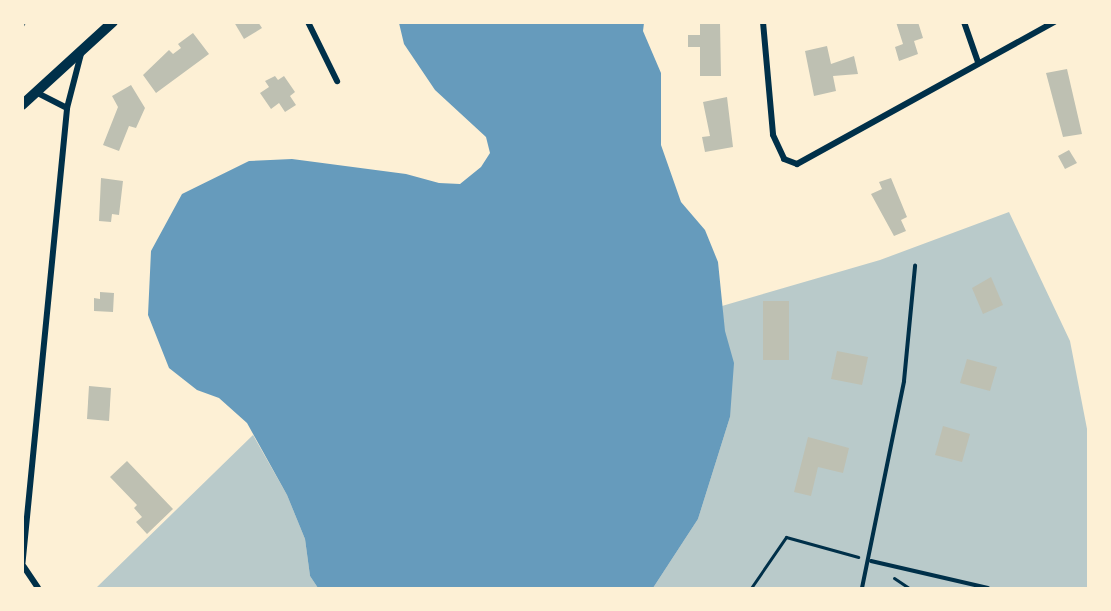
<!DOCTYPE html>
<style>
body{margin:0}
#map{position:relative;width:1111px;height:611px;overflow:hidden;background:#fdf0d5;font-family:"Titillium Web",sans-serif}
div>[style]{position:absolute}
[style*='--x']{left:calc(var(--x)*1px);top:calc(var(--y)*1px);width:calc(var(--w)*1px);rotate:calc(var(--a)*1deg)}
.green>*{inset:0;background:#b9caca}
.water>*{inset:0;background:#669bbc}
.building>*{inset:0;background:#bec0b2}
.path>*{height:3px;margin:-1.5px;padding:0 1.5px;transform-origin:1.5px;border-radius:1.5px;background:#003049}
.service>*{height:4px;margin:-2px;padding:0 2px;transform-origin:2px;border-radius:2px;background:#003049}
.minor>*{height:6px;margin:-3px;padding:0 3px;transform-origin:3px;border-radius:3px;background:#003049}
.secondary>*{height:10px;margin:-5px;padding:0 5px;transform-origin:5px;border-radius:5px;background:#003049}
.rail>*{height:4.5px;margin:-2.25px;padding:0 2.25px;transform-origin:2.25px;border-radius:2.25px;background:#657d81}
span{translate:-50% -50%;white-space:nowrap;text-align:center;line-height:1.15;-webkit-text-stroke:6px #fdf0d5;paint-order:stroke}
.frame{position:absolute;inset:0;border:24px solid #fdf0d5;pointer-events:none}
</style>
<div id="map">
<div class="green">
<div style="clip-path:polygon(1009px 212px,1070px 341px,1088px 434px,1088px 588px,653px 588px,698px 519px,730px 417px,722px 306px,880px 260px)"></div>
<div style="clip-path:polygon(253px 435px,287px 495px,305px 539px,310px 576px,318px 588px,96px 588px)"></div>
</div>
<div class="water">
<div style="clip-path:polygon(399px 23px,644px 23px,643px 31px,661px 73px,661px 145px,681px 202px,705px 230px,718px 262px,725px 331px,734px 363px,730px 417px,698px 519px,653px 588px,318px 588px,310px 576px,305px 539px,287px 495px,247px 423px,219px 398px,197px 390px,169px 368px,148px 315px,151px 251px,182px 194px,249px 161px,292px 159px,406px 174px,439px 183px,460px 184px,481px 167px,490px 153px,486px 137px,435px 90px,404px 44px)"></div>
</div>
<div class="building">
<div style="clip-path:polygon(234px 22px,258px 22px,262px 28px,244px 39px)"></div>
<div style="clip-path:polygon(700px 22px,720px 22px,721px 76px,700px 76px,700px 47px,688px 47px,688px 35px,700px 35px)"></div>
<div style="clip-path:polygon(896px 22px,918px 22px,923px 38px,914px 41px,918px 54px,899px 61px,895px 47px,903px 44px)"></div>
<div style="clip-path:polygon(193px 33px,209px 54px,156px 93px,143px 75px,169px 50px,173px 54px,181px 48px,178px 44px)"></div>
<div style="clip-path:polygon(827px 46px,831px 64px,854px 56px,858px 74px,833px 76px,836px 91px,814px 96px,805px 51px)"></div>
<div style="clip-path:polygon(1067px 69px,1082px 134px,1063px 137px,1046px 73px)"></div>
<div style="clip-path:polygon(275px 76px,278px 80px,284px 76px,295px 92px,290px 96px,296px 105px,285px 112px,279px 103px,271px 109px,260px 93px,269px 87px,265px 81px)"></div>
<div style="clip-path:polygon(131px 85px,145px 108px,136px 128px,129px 126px,119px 151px,103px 145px,118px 107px,112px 96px)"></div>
<div style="clip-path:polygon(727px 97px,733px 147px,705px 152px,702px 137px,710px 136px,703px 102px)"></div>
<div style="clip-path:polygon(1069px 150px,1077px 163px,1065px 169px,1058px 156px)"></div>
<div style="clip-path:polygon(101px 178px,123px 181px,119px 215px,112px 214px,111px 222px,99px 221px)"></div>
<div style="clip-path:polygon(891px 178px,907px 217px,901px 220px,906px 231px,894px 236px,871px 194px,882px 189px,879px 182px)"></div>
<div style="clip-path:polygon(991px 277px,1003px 305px,983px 314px,972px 288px)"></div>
<div style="clip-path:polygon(100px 292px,114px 293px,113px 312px,94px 311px,94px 298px,100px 299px)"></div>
<div style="clip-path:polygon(763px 301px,789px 301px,789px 360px,763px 360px)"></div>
<div style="clip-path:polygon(837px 351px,868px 357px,862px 385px,831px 379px)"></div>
<div style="clip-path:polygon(967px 359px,997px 367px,990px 391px,960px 383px)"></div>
<div style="clip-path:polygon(89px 386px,111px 388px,109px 421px,87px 419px)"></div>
<div style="clip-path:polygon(943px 426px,970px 434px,962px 462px,935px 455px)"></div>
<div style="clip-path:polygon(808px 437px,849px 448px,843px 473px,818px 467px,811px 496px,794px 492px)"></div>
<div style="clip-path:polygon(127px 461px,173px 509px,147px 534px,136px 522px,142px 517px,134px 508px,137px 505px,110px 477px)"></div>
</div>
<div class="path">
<div style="--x:894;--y:578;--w:18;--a:34"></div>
<div style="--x:751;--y:588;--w:62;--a:-55.5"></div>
<div style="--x:786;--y:537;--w:75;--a:15.5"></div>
</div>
<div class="service">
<div style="--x:871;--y:561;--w:120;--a:13"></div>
<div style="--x:862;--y:588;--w:211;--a:-78.5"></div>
<div style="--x:904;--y:381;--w:116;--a:-84.5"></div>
</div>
<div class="minor">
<div style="--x:308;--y:22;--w:66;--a:63.8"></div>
<div style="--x:763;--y:22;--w:113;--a:84.9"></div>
<div style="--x:773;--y:135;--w:26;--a:65"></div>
<div style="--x:784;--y:159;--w:14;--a:21"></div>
<div style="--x:797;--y:164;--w:294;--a:-28.9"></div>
<div style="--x:964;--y:22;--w:42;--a:70.7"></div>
<div style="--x:67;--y:108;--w:56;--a:-75.5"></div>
<div style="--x:24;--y:567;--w:25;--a:56"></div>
<div style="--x:22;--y:568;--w:462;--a:-84.4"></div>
<div style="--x:67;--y:108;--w:35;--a:-153"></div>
</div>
<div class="secondary">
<div style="--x:22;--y:105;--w:123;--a:-42.4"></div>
</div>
<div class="rail">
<div style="--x:22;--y:24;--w:2;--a:-63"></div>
</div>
<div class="frame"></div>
</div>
